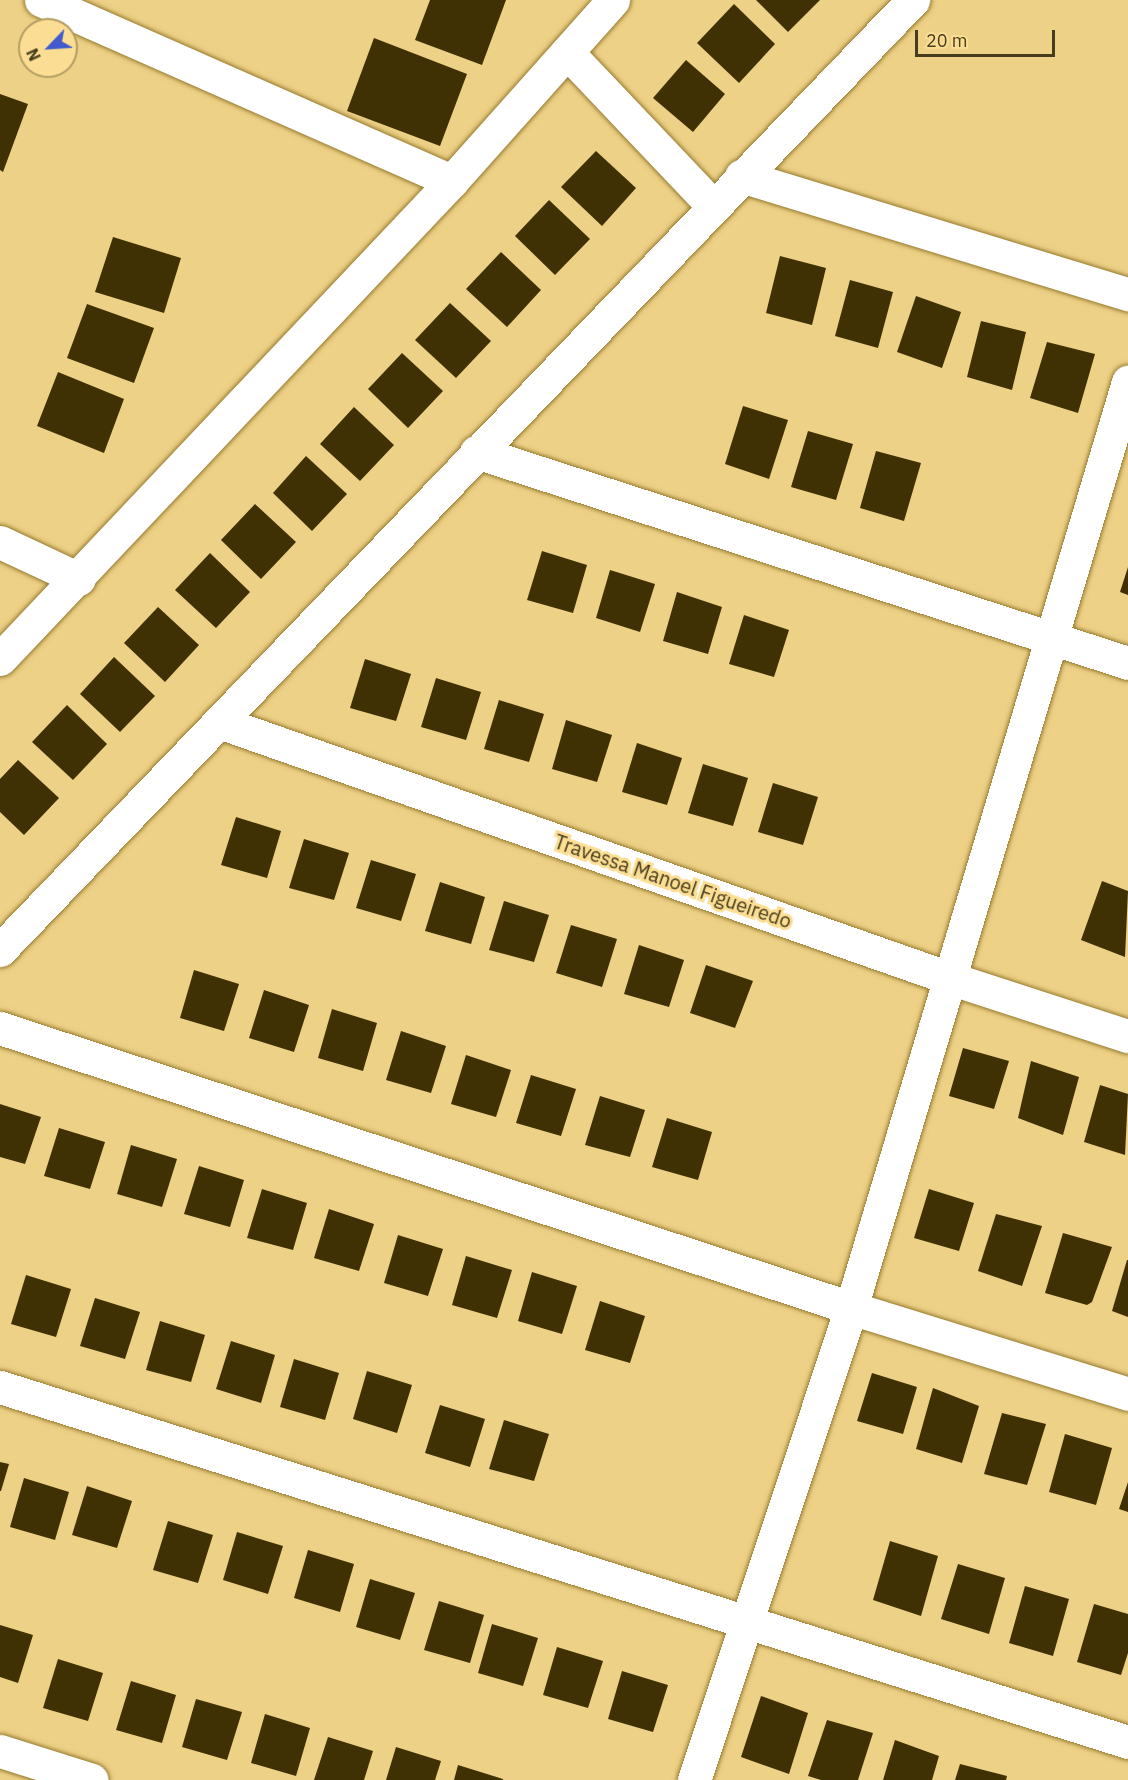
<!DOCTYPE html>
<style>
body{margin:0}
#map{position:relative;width:1128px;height:1780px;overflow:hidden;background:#edd186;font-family:"IBM Plex Sans",sans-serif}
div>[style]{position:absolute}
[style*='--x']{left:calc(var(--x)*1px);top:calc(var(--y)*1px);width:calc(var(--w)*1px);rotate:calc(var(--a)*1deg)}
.building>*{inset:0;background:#403104}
.roads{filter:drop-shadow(0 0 2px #957a2f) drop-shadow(0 0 2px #957a2f)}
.minor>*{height:33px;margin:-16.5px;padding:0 16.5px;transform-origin:16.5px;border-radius:16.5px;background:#fff}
span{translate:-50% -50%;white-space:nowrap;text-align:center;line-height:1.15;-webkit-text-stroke:6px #fbde93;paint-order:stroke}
.street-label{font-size:20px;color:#473c1d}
.north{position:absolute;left:18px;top:18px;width:60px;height:60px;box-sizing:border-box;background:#fbde93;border:2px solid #b39d64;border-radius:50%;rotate:245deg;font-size:16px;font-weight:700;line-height:24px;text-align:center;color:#473c1d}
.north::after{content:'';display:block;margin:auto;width:21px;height:27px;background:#415bce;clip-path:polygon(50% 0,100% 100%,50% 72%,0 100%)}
.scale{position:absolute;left:915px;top:30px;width:140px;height:27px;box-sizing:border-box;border:3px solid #473c1d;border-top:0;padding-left:8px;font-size:18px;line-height:21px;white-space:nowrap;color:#473c1d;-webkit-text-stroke:4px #fbde93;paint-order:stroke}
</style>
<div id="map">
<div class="building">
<div style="clip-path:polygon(430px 0,506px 0,482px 65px,415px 40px)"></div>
<div style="clip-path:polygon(756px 0,820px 0,788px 32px)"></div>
<div style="clip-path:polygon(734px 4px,775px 44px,739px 83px,697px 43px)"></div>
<div style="clip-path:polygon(374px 38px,467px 74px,440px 146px,347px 111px)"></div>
<div style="clip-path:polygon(686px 60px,725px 94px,693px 132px,653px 98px)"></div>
<div style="clip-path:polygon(0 94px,28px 104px,3px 172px,0 170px)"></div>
<div style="clip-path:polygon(596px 151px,636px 188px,602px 226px,561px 187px)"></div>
<div style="clip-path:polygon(549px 200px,590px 239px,555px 275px,515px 236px)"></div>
<div style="clip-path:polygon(113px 237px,181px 258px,164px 313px,95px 292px)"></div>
<div style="clip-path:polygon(501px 252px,541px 290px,507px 327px,466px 289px)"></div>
<div style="clip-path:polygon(780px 256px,826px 268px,812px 325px,766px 313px)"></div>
<div style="clip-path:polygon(850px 280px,893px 292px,878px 348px,835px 336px)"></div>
<div style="clip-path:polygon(916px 296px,961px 312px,942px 368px,897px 352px)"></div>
<div style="clip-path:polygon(450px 303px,491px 341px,456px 378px,415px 340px)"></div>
<div style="clip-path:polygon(87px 304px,154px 328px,134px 383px,67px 358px)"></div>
<div style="clip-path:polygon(981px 321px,1026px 332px,1012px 390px,967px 377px)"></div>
<div style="clip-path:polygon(1047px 342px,1095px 354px,1078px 413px,1030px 398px)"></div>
<div style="clip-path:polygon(402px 353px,443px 391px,408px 428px,368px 389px)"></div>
<div style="clip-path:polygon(58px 372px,124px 399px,104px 453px,37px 426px)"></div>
<div style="clip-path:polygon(743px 406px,788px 420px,769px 479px,725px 464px)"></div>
<div style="clip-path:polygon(354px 407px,394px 445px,360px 481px,320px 444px)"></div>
<div style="clip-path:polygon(808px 431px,853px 444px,836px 500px,791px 487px)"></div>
<div style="clip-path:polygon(876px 451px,921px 463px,904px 521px,860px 508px)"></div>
<div style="clip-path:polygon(306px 456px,347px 494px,312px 531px,273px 493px)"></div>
<div style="clip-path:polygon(255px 504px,296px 542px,261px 579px,221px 540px)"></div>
<div style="clip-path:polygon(542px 551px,587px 565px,573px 613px,527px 600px)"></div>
<div style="clip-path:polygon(210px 553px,250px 592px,216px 628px,175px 590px)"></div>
<div style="clip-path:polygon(1128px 567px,1128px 595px,1120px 592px)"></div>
<div style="clip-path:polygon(610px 570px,655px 584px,640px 632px,596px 618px)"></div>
<div style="clip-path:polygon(677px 592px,722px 607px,708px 654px,663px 641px)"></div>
<div style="clip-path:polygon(158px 607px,199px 645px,165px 682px,124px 643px)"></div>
<div style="clip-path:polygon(744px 615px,789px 630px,774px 677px,729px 664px)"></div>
<div style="clip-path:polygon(114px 657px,155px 696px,120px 732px,80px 694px)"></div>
<div style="clip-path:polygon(365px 659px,411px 674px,396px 721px,350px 708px)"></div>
<div style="clip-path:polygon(436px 678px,481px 692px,466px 740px,421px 727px)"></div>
<div style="clip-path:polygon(499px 700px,544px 714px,529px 762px,484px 749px)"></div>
<div style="clip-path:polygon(67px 705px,107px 744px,73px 780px,32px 742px)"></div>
<div style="clip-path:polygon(566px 720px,612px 735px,597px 782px,552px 769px)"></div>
<div style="clip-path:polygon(637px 743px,682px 758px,667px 805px,622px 792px)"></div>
<div style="clip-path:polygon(18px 760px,59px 798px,24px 835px,0 812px,0 779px)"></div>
<div style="clip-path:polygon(703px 764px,748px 778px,733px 826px,688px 813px)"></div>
<div style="clip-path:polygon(773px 783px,818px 797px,803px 845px,758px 832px)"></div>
<div style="clip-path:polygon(236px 817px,281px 831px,267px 878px,221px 865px)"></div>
<div style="clip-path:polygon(304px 839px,349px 853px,334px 900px,289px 888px)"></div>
<div style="clip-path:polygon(371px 860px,416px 874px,401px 921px,356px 908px)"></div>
<div style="clip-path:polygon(1102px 881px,1128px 891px,1125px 957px,1081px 940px)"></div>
<div style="clip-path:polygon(440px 882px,485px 897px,471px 944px,425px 931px)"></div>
<div style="clip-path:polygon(504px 901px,549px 915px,534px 962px,489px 950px)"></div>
<div style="clip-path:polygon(571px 925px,617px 939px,602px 987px,556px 973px)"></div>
<div style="clip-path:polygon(639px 945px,684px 960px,669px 1007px,624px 994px)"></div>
<div style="clip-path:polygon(706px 965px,753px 981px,735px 1028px,690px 1013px)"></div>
<div style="clip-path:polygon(194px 970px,239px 984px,224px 1031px,180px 1018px)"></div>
<div style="clip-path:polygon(264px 990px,309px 1005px,294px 1052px,249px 1038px)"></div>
<div style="clip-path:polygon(332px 1009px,377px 1023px,363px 1071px,318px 1058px)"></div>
<div style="clip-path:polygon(401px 1031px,446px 1046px,431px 1093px,386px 1080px)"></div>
<div style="clip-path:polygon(963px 1048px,1009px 1061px,994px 1109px,949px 1096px)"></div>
<div style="clip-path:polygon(466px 1055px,511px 1070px,496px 1117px,451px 1104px)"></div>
<div style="clip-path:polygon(1031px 1061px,1079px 1077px,1063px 1135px,1018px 1118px)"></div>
<div style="clip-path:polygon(531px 1075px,576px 1089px,561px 1136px,516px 1123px)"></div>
<div style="clip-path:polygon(1100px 1085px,1128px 1094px,1125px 1155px,1084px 1142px)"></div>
<div style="clip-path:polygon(600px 1096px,645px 1110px,630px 1157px,585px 1145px)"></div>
<div style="clip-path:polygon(0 1104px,41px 1117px,25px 1164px,0 1157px)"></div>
<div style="clip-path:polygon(667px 1118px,712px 1132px,698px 1180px,652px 1167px)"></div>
<div style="clip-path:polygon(59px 1128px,105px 1142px,90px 1189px,44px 1176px)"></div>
<div style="clip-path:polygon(131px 1145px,177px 1159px,162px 1207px,117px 1194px)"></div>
<div style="clip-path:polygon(199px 1166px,244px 1180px,230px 1227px,184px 1214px)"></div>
<div style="clip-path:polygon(262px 1189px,307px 1203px,293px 1250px,247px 1238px)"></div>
<div style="clip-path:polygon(929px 1189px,974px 1203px,959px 1251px,914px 1238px)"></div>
<div style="clip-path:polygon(329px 1209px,374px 1224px,359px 1271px,314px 1258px)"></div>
<div style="clip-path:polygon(996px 1214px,1042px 1226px,1022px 1286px,978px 1271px)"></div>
<div style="clip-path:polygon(1063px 1233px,1112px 1247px,1092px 1302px,1087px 1305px,1045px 1293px)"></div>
<div style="clip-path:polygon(398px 1235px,443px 1249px,428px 1296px,384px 1283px)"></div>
<div style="clip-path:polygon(466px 1256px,512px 1270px,497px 1318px,452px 1305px)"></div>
<div style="clip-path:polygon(1127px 1260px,1128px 1260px,1128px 1317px,1112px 1311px)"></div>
<div style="clip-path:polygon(532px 1272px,577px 1286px,562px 1334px,518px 1321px)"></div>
<div style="clip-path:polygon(26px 1275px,71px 1289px,56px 1337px,11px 1324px)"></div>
<div style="clip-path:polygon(95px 1298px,140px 1312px,125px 1359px,80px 1346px)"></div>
<div style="clip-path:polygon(600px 1301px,645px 1316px,630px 1363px,585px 1350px)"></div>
<div style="clip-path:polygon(160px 1321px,205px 1335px,191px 1382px,146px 1370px)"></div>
<div style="clip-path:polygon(231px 1341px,275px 1355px,261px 1403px,216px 1389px)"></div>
<div style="clip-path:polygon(294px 1359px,339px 1373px,325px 1420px,280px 1407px)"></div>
<div style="clip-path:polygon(367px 1371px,412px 1385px,397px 1433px,353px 1419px)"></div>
<div style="clip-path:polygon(872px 1373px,917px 1387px,903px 1434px,857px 1421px)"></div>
<div style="clip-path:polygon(933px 1388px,979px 1406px,962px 1463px,916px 1449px)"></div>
<div style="clip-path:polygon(440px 1405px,485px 1419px,470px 1467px,425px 1453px)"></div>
<div style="clip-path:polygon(1002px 1413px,1046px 1424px,1027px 1485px,984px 1474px)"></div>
<div style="clip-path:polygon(504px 1420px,549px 1434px,534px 1481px,489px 1469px)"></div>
<div style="clip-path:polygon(1065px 1434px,1112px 1448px,1096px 1505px,1049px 1492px)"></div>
<div style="clip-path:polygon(0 1462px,9px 1464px,1px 1491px,0 1491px)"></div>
<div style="clip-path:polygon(24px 1478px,69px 1492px,55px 1540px,10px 1527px)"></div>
<div style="clip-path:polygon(1128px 1482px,1128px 1512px,1119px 1509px)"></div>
<div style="clip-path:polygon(87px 1486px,132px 1501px,117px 1548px,72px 1535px)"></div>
<div style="clip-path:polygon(168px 1521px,213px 1535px,198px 1583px,153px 1570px)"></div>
<div style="clip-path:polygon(237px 1532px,283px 1546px,268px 1594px,223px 1580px)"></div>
<div style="clip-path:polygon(890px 1541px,938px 1556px,921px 1616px,873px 1600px)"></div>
<div style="clip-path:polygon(308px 1550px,354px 1564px,340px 1612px,294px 1598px)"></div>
<div style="clip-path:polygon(958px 1564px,1005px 1578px,989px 1634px,941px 1619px)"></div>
<div style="clip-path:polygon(370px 1579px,415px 1593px,400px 1640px,356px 1627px)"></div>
<div style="clip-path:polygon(1025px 1586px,1069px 1599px,1053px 1656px,1009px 1643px)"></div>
<div style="clip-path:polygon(439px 1601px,484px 1615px,470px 1663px,424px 1650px)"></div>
<div style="clip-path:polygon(1094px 1604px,1128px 1614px,1128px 1653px,1121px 1675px,1077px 1662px)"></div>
<div style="clip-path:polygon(492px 1624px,538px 1638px,523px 1686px,478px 1673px)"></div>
<div style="clip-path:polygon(0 1625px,33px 1635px,18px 1683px,0 1677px)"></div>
<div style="clip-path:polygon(557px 1647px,603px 1661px,588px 1708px,543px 1695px)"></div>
<div style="clip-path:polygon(58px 1659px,103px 1673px,88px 1721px,43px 1708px)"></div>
<div style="clip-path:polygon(622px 1671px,668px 1685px,653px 1732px,608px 1719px)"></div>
<div style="clip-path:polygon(131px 1681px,176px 1695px,162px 1743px,116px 1730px)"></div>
<div style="clip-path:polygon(761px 1696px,808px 1713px,789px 1774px,741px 1757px)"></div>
<div style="clip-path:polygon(196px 1699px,242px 1712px,227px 1760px,182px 1747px)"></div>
<div style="clip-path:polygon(265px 1714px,310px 1728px,296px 1776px,251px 1763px)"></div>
<div style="clip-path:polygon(827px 1720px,873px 1733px,858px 1780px,821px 1780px,808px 1776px)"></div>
<div style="clip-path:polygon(328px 1737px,373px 1751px,364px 1780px,314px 1780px)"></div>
<div style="clip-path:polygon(895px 1740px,939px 1756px,932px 1780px,883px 1780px)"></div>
<div style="clip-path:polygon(396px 1747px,441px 1761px,435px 1780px,386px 1780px)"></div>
<div style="clip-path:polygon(960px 1764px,1007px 1776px,1006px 1780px,955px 1780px)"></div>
<div style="clip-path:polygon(458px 1765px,503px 1779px,503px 1780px,454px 1780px)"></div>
</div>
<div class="roads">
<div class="minor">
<div style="--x:41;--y:0;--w:449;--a:23.8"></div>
<div style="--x:567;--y:52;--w:211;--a:46.5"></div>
<div style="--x:741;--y:176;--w:405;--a:17"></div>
<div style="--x:476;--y:452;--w:685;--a:17.93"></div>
<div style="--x:0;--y:542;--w:87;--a:25.1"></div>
<div style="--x:0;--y:659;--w:658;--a:-46.6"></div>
<div style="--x:452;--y:181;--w:242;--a:-48.3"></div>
<div style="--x:219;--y:722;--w:774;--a:19.32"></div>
<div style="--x:949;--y:978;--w:188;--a:18"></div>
<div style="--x:0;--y:950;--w:1318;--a:-46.14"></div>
<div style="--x:0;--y:1028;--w:896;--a:18.21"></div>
<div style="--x:851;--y:1308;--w:290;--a:17.2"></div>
<div style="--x:0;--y:1387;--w:1183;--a:17.47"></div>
<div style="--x:0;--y:1751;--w:96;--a:17.5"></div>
<div style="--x:694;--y:1780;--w:497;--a:-71.6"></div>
<div style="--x:851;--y:1308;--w:967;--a:-73.35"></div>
</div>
</div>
<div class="street-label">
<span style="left:673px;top:881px;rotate:19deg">Travessa Manoel Figueiredo</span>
</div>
<div class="north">N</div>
<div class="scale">20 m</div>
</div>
